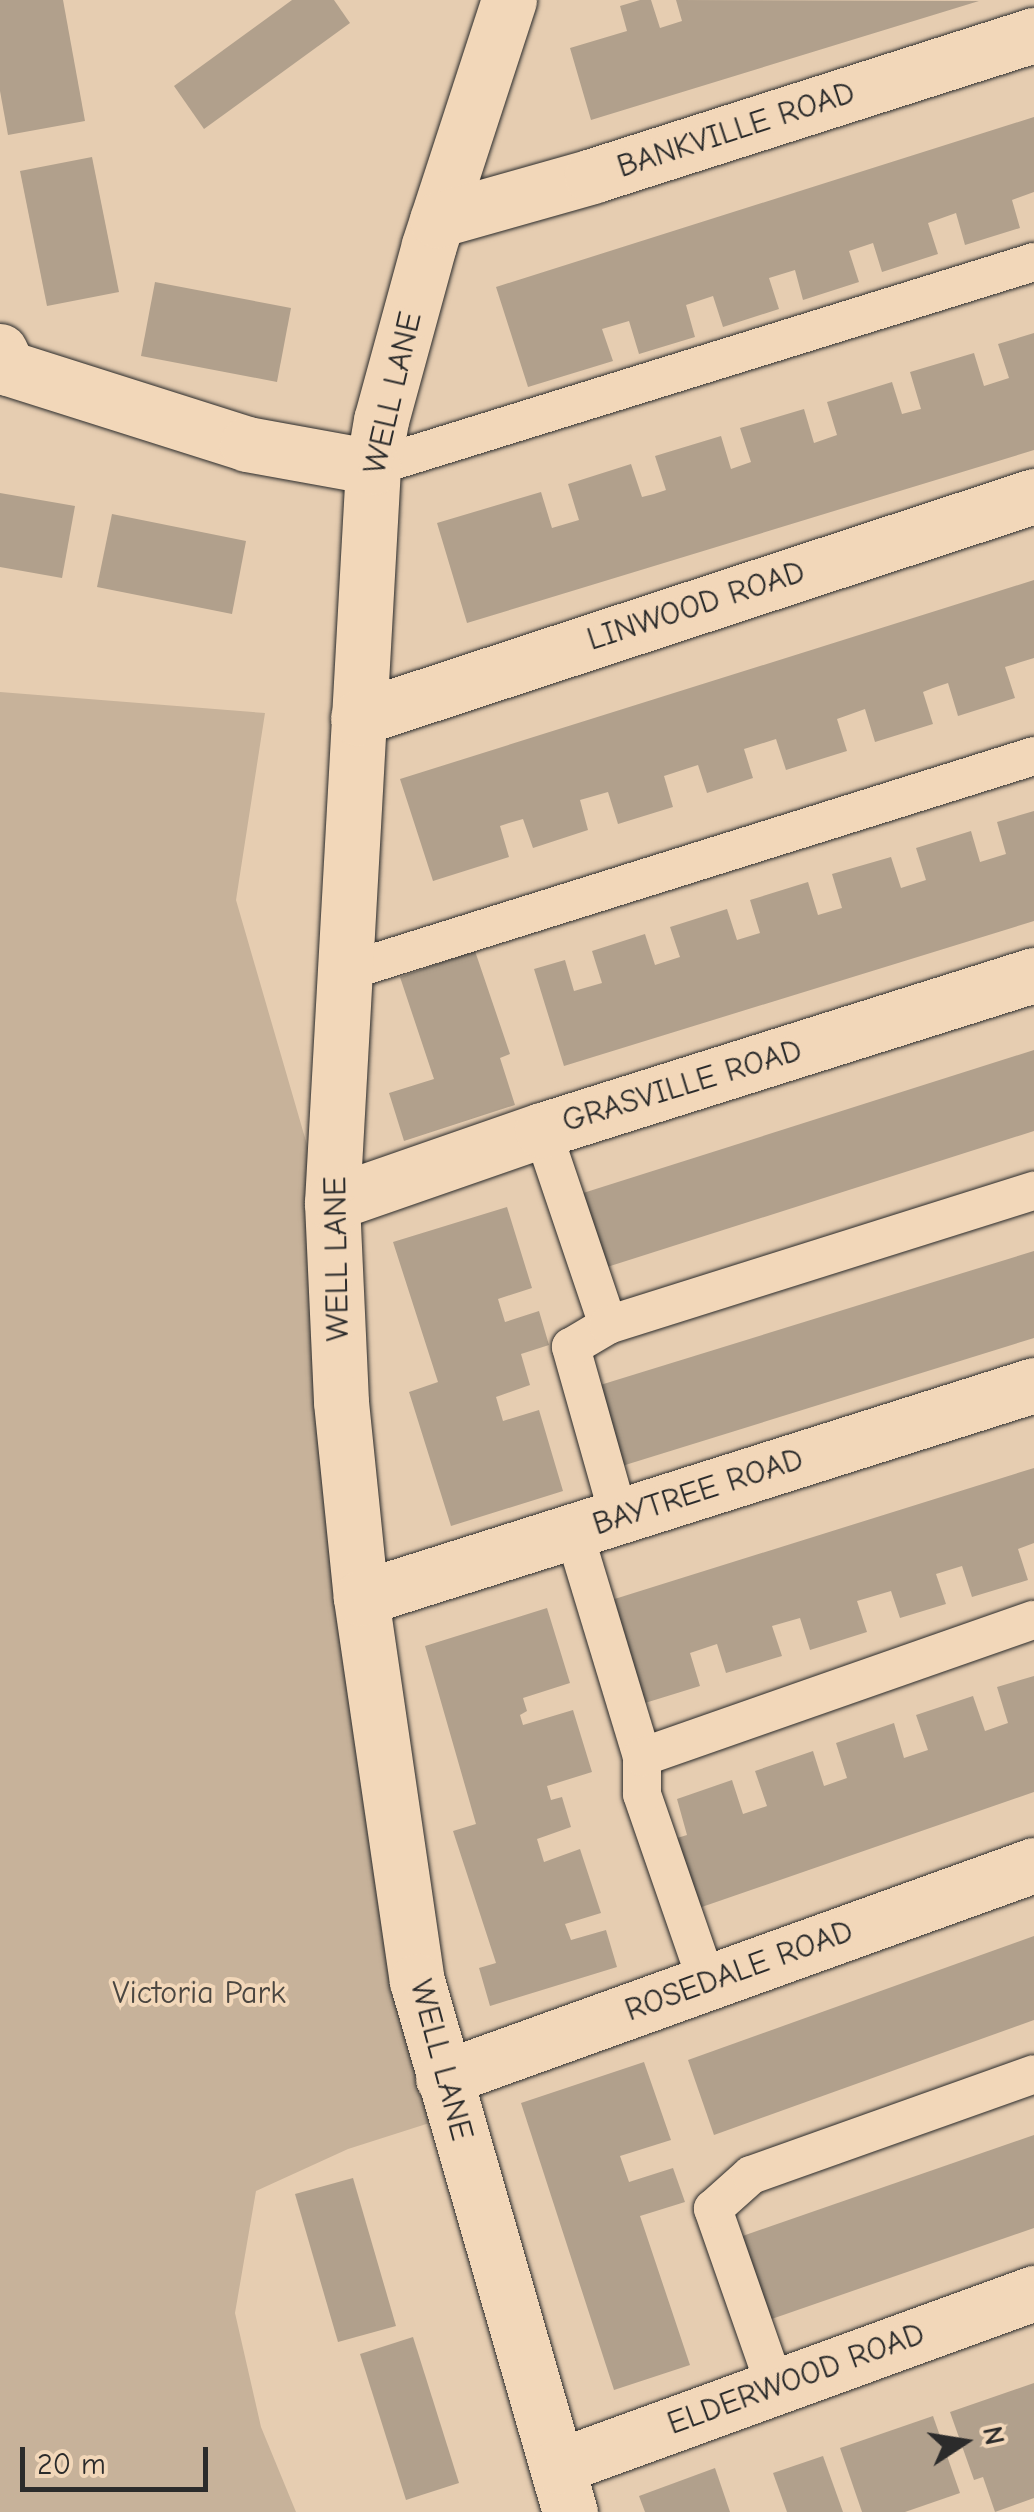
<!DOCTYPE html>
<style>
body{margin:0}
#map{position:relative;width:1034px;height:2512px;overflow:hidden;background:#e6cdb1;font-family:"Comic Neue",sans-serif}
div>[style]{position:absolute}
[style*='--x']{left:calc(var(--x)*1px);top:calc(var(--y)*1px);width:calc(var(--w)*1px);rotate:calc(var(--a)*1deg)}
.green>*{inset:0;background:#c7b29a}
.building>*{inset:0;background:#b1a08c}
.roads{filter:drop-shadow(0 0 2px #2b2b2b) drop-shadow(0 0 2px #2b2b2b)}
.service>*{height:38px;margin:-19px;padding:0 19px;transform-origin:19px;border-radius:19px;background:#f2d7b9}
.minor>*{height:55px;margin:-27.5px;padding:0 27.5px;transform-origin:27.5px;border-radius:27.5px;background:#f2d7b9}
span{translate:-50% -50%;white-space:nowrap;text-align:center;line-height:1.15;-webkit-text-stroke:8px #f2d7b9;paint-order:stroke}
.street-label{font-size:32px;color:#2b2b2b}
.park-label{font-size:32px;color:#4a4641}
.north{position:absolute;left:914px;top:2392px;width:100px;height:100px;-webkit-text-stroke:8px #f2d7b9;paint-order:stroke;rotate:78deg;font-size:28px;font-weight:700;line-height:40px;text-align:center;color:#2b2b2b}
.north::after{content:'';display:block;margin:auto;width:35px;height:45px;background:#2b2b2b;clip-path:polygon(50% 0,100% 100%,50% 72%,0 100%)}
.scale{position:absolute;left:20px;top:2447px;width:188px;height:45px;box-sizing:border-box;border:5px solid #2b2b2b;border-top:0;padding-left:12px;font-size:30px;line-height:35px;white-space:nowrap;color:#2b2b2b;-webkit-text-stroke:8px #f2d7b9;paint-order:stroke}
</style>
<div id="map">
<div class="green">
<div style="clip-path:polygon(0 692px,265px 713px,236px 900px,321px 1193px,442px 2119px,348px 2149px,256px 2191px,235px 2313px,261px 2427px,296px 2512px,0 2512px)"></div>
</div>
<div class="building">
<div style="clip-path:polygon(0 0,63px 0,85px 121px,8px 135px,0 91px)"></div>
<div style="clip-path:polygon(292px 0,334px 0,350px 23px,204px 129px,174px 86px)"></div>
<div style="clip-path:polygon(640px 0,651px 0,660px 28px,682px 21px,676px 0,979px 1px,591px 120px,570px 48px,627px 31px,620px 6px)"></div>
<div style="clip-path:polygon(1034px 117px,1034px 192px,1012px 200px,1020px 228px,965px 245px,956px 213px,928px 223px,938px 254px,882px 272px,873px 243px,849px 251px,859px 282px,803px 300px,795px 270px,769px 278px,779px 309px,723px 327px,713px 296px,686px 305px,695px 337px,639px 354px,629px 321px,602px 329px,613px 361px,528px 387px,496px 287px)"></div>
<div style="clip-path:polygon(92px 157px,119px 292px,47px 306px,20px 171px)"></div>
<div style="clip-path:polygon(155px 282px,291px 308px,277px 382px,141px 356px)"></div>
<div style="clip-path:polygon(1034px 333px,1034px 450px,467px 623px,437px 523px,541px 492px,552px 528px,579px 520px,568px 484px,631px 464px,642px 497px,654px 494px,666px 490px,655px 456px,721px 436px,731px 469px,751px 462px,740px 428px,804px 409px,814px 443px,837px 435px,827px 402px,892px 382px,902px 414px,921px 409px,910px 372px,974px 353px,984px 386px,1009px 378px,998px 344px)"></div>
<div style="clip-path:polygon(0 493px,75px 506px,62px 578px,0 567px)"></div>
<div style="clip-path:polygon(112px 514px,246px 541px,232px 614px,97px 587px)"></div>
<div style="clip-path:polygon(1034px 580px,1034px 658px,1005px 667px,1015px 698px,958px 716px,948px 683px,933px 688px,923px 692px,933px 724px,875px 742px,865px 709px,837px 719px,847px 751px,786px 770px,776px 739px,744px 749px,753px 778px,707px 793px,698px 765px,664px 776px,673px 807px,618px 824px,608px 792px,580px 800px,588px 830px,533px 848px,523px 819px,509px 823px,500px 826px,509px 857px,433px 881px,400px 779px)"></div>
<div style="clip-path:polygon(1034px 811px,1034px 921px,564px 1066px,534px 969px,565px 960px,574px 991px,602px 983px,592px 951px,645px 934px,655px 965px,680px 957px,670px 927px,727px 909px,737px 940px,760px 933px,750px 900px,808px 882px,818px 915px,842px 908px,832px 874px,891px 857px,901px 888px,926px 880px,916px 848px,971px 831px,980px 862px,1006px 854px,997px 822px)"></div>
<div style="clip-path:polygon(475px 951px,510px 1054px,500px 1058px,515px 1105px,404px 1141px,389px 1093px,434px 1079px,400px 977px)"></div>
<div style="clip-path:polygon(1034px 1050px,1034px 1131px,604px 1268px,580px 1194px)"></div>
<div style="clip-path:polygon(507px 1207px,532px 1288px,498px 1299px,505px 1322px,539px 1311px,549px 1345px,521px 1354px,530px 1385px,496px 1397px,503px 1421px,539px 1410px,563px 1491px,451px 1526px,409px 1392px,438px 1382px,393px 1242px)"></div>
<div style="clip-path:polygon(1034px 1251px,1034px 1338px,622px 1466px,597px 1386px)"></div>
<div style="clip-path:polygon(1034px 1468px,1034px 1543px,1018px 1549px,1028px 1580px,972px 1597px,962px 1566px,936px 1574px,946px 1604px,900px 1618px,891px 1591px,857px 1601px,867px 1632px,810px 1650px,800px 1618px,772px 1626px,782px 1656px,726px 1673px,717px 1644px,690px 1653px,700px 1686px,645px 1703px,605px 1602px)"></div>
<div style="clip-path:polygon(547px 1608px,570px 1683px,523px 1698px,527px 1711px,520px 1715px,523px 1725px,573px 1710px,592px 1772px,547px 1786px,551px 1800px,562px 1797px,571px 1827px,537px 1839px,544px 1862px,580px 1849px,601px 1913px,565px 1924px,571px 1940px,606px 1930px,617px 1967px,490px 2006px,479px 1968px,496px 1963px,453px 1831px,476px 1824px,425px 1646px)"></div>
<div style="clip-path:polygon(1034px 1676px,1034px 1792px,696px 1909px,674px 1839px,687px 1835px,677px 1799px,732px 1780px,743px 1814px,767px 1806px,755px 1771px,813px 1751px,824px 1786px,847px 1778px,836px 1743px,894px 1723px,904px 1758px,928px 1750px,916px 1715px,973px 1696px,985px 1731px,1008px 1723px,997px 1687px)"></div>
<div style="clip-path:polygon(1034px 1936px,1034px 2020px,714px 2135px,688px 2060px)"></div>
<div style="clip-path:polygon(644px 2062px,671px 2140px,620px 2156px,629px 2182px,673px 2168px,685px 2202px,640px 2216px,690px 2365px,614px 2390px,521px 2103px)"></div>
<div style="clip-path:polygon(1034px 2135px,1034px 2228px,763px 2322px,734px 2239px)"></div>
<div style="clip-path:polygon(353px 2178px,396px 2326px,338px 2342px,295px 2194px)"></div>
<div style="clip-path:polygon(413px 2337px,459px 2483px,406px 2500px,360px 2354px)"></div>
<div style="clip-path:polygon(1034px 2383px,1034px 2498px,995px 2512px,983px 2477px,974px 2480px,950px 2412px)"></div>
<div style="clip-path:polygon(933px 2416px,960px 2493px,905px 2512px,862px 2512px,840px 2448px)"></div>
<div style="clip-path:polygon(823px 2456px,843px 2512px,787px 2512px,773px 2473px)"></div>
<div style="clip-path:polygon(715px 2468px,730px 2512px,645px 2512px,639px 2496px)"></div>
</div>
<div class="roads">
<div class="service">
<div style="--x:373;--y:467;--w:692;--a:-17.23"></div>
<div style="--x:348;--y:971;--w:719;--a:-17.4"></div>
<div style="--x:542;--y:1130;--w:206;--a:71.3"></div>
<div style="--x:619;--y:1517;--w:177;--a:-105.8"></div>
<div style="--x:571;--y:1347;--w:43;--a:-30.7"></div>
<div style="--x:608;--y:1325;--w:447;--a:-17.5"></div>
<div style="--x:574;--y:1533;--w:234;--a:73.1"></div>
<div style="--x:707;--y:1982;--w:199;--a:-109.1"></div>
<div style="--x:642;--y:1794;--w:37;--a:-90"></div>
<div style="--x:642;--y:1757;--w:415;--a:-19.3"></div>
<div style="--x:775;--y:2386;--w:188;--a:-109.3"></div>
<div style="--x:713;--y:2209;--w:51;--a:-41.8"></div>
<div style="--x:751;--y:2175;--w:300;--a:-19.6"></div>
</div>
<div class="minor">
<div style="--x:509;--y:0;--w:258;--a:108.1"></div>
<div style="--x:429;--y:245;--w:181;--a:105.3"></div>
<div style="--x:381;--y:420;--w:48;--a:99.7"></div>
<div style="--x:373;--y:467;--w:737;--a:93.19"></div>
<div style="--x:332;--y:1203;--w:199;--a:87.4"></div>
<div style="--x:341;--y:1402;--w:197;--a:84.2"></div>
<div style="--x:361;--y:1598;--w:387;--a:81.7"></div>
<div style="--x:417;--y:1981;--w:553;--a:73.93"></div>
<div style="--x:437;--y:220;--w:161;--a:-15.8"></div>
<div style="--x:592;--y:176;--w:464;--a:-17.7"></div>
<div style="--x:0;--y:351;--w:19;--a:65"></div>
<div style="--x:8;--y:368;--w:251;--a:17.6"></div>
<div style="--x:247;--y:444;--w:128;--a:10.3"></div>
<div style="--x:358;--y:718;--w:712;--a:-18.18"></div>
<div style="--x:332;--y:1203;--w:222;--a:-19.2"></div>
<div style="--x:542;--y:1130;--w:516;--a:-17.49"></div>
<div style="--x:361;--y:1598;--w:706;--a:-17.56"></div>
<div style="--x:443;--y:2078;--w:628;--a:-19.82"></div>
<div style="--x:559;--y:2466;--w:506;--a:-20.01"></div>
</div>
</div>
<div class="street-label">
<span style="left:736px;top:130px;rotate:-18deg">BANKVILLE ROAD</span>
<span style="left:393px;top:393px;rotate:-77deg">WELL LANE</span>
<span style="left:696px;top:606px;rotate:-18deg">LINWOOD ROAD</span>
<span style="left:682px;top:1086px;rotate:-17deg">GRASVILLE ROAD</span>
<span style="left:337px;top:1259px;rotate:-91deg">WELL LANE</span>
<span style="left:698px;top:1492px;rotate:-18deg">BAYTREE ROAD</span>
<span style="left:739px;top:1971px;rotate:-20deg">ROSEDALE ROAD</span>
<span style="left:441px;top:2060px;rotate:75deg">WELL LANE</span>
<span style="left:796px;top:2379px;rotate:-20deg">ELDERWOOD ROAD</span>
</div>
<div class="park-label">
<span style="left:199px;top:1993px">Victoria Park</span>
</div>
<div class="north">N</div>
<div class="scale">20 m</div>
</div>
